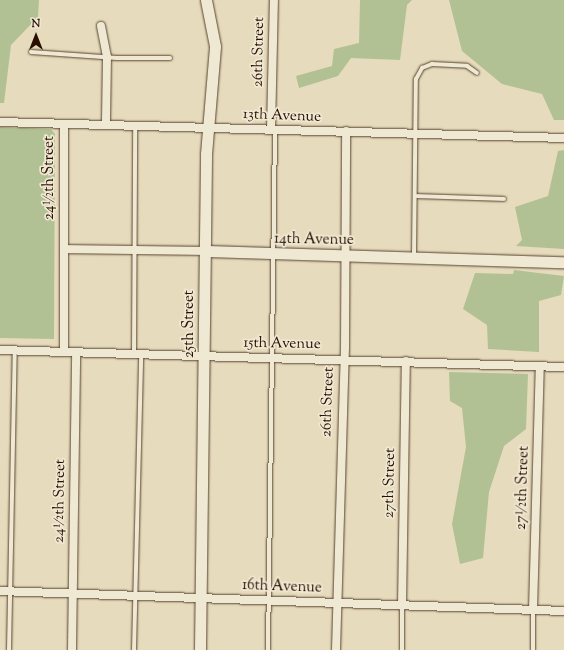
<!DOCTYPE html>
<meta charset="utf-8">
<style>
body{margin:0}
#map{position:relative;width:564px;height:650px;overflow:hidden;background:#e6dbbc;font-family:"Sorts Mill Goudy",serif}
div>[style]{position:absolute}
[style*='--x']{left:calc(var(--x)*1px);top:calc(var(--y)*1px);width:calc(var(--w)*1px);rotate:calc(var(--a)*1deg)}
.green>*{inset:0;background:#b2c193}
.roads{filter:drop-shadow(0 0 1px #59422f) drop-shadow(0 0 1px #59422f)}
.lane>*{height:4px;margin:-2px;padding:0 2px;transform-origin:2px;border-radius:2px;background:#efe8d3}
.street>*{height:8px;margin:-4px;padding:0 4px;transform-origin:4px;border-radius:4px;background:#efe8d3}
.secondary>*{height:11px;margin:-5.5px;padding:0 5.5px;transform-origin:5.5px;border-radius:5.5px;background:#efe8d3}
span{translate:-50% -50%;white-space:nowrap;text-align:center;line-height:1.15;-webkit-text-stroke:3.5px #efe8d3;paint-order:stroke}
.street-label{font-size:15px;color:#2a0f00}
.north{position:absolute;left:16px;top:16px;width:40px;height:40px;-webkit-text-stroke:3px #efe8d3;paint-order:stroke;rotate:0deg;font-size:11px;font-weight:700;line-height:16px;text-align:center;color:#2a0f00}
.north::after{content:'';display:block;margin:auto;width:14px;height:18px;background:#2a0f00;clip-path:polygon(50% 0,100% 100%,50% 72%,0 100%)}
</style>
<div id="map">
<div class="green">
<div style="clip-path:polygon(0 0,39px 0,38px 17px,11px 45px,4px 103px,0 103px)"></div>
<div style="clip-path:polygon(360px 0,412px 0,407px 5px,400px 60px,351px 58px,338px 76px,299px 88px,296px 76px,332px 66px,334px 49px,359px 43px)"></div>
<div style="clip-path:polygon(449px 0,564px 0,564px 120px,554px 120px,542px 94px,502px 84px,462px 51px)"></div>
<div style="clip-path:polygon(0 127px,51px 129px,55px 134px,54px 339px,0 338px)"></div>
<div style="clip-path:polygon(564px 150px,564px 249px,516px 246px,522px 240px,515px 207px,548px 196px,558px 151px)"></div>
<div style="clip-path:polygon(514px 270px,564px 276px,561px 295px,539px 301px,539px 352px,488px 349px,487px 325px,463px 309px,475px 273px,513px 274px)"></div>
<div style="clip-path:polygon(449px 372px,528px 374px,526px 429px,504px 446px,489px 492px,483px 558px,460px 564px,452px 524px,466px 447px,462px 408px,450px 401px)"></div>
</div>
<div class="roads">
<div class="lane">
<div style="--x:31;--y:52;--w:86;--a:4"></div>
<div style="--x:117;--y:58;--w:53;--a:0"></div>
<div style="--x:417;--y:196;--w:87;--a:2"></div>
<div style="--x:414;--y:256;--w:177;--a:-89.4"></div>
<div style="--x:416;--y:79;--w:13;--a:-61"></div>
<div style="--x:422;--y:68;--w:11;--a:-22"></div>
<div style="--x:432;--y:64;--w:35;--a:3"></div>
<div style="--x:467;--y:66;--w:12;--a:35"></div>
<div style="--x:134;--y:354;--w:229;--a:-89.7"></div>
<div style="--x:533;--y:610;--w:40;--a:90"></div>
<div style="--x:9;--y:650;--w:299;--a:-88.9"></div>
<div style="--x:134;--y:650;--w:296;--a:-88.6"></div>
<div style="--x:268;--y:650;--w:520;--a:-89.23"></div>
<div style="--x:402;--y:650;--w:44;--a:-90"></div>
</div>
<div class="street">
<div style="--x:101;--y:26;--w:32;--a:79"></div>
<div style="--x:107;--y:57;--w:67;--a:90.9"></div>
<div style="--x:0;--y:122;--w:564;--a:1.62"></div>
<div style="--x:271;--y:129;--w:129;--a:-88.7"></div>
<div style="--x:64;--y:249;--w:141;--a:0.8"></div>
<div style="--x:0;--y:350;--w:564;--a:1.73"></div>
<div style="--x:64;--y:352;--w:228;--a:-90"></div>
<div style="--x:0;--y:591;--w:564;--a:2.03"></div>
<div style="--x:402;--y:606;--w:245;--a:-89.1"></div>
<div style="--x:533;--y:610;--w:244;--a:-88.4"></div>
<div style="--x:72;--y:650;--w:297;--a:-89.2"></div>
<div style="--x:336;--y:650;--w:302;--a:-88.3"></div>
<div style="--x:345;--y:348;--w:217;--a:-89.7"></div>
</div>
<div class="secondary">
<div style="--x:205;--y:251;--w:359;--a:1.8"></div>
<div style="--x:200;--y:650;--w:496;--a:-89.3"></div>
<div style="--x:206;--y:154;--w:108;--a:-85.2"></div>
<div style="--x:215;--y:46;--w:47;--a:-101.1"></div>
</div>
</div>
<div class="street-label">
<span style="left:259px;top:52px;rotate:-89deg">26th Street</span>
<span style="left:282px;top:116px;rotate:2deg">13th Avenue</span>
<span style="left:50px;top:178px;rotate:-90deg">24½th Street</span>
<span style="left:314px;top:240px;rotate:1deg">14th Avenue</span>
<span style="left:190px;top:324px;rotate:-90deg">25th Street</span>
<span style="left:282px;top:344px;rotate:1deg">15th Avenue</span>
<span style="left:328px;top:402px;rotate:-88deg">26th Street</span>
<span style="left:390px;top:483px;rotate:-89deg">27th Street</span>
<span style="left:523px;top:488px;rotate:-88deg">27½th Street</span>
<span style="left:60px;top:501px;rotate:-89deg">24½th Street</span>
<span style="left:282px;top:587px;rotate:2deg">16th Avenue</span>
</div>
<div class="north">N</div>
</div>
